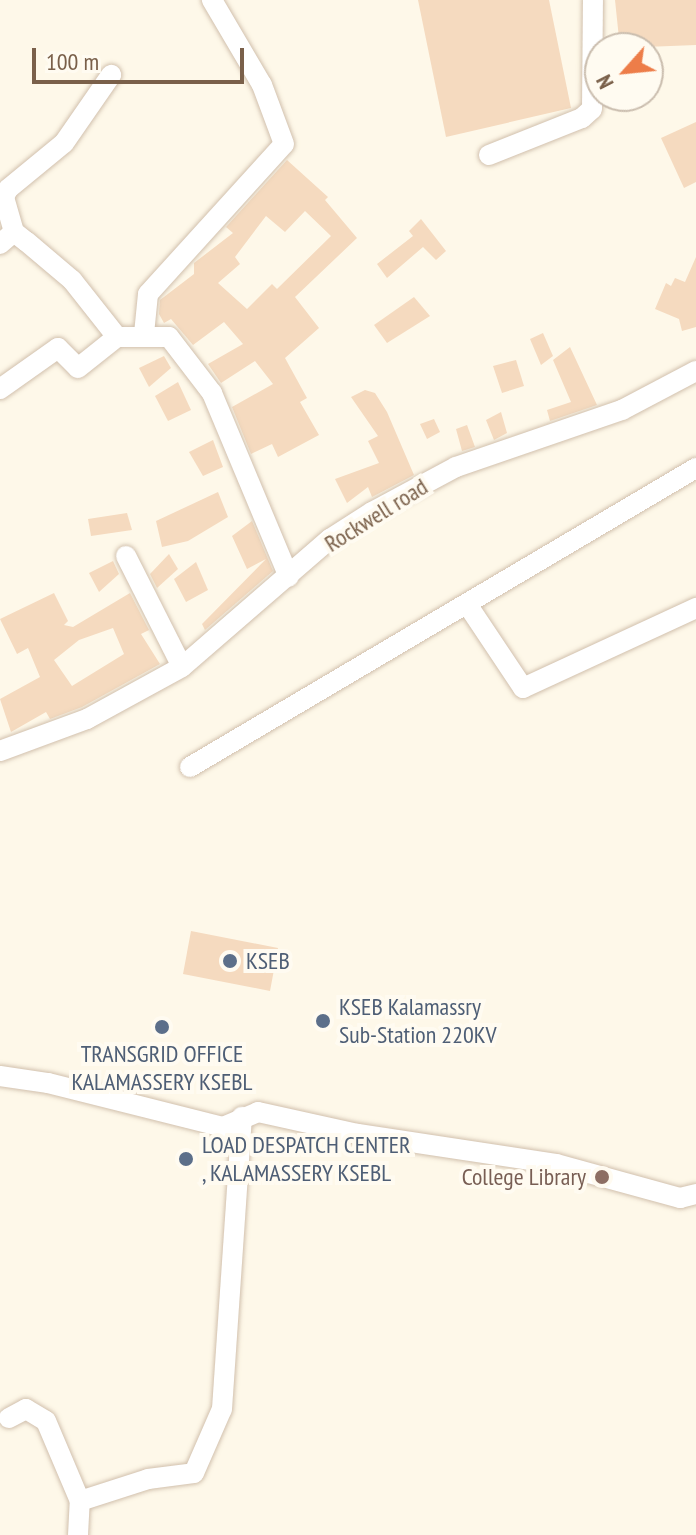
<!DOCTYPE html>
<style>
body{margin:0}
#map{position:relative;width:696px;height:1535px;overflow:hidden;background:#fef8e9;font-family:"PT Sans Narrow",sans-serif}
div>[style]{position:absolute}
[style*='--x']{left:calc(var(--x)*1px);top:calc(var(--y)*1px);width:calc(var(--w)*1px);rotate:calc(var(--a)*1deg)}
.building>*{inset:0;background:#f5dabf}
.roads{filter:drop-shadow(0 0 2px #d1c0ad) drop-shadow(0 0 2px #d1c0ad)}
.minor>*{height:20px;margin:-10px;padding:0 10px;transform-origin:10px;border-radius:10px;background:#fff}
.dots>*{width:22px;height:22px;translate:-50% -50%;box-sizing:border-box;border:4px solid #fffbf1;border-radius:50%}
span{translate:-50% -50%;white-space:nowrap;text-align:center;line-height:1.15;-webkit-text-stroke:8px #fffbf1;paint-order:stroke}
.street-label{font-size:24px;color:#7a604a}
.service-label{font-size:24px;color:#4e5e75}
.left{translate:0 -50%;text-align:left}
.education-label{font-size:24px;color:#785e54}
.right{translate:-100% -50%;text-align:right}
.north{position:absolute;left:584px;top:32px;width:80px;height:80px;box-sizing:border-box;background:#fffbf1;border:2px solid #cabdae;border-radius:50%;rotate:243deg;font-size:22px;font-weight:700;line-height:32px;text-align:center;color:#7a604a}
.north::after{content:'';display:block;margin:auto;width:28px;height:36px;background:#ed7d49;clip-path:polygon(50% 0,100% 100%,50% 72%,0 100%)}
.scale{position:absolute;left:32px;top:48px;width:212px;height:36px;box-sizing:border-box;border:4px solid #7a604a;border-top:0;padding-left:10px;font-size:24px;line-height:28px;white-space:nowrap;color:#7a604a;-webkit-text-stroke:6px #fffbf1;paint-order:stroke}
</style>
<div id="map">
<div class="building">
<div style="clip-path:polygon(418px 0,549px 0,571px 108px,446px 137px)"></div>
<div style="clip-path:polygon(615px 0,696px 0,696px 45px,620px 48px)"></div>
<div style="clip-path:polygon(696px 122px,696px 182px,684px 188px,661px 138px)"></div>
<div style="clip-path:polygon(evenodd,287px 160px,328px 197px,325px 200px,357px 238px,295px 297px,319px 328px,285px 358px,307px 398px,300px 402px,319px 435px,278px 457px,272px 444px,251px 454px,232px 407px,273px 384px,255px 361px,221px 383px,208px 364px,243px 344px,224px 322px,193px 345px,171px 319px,164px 323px,159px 314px,160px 300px,194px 274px,194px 263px,233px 233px,226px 227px,287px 160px,305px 211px,331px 236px,277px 289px,272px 284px,247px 309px,218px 283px,240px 264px,235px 257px,266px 216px,285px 232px,305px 211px)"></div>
<div style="clip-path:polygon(421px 219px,446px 251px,436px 260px,423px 247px,387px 278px,377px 264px,413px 236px,409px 231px)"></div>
<div style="clip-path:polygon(696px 257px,696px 327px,682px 331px,679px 319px,655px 309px,666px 283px,671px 286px,675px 278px,685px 282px)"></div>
<div style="clip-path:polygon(414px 297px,430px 316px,387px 343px,374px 325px)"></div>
<div style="clip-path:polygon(543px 333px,553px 356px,541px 365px,530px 339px)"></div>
<div style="clip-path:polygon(570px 347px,597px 405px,550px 421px,547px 410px,571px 402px,553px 360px)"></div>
<div style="clip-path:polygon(164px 356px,171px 368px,149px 387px,139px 368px)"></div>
<div style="clip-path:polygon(516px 360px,524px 386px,502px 393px,493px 366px)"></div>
<div style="clip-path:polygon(178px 382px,191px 410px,168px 421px,155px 396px)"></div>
<div style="clip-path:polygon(365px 390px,375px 393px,387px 412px,414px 475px,372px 497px,368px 487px,347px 503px,335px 479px,379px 463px,368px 441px,378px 436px,351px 397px)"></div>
<div style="clip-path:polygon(501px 412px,507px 433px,494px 440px,486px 420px)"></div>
<div style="clip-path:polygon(434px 419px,440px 432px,427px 439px,420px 424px)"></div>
<div style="clip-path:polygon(467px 425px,475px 447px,462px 451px,456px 429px)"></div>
<div style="clip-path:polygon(213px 440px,223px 467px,203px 476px,189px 452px)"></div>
<div style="clip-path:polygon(218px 492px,228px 517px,188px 541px,162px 547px,156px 521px)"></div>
<div style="clip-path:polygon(127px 513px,132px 530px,91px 536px,88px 519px)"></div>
<div style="clip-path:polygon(252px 521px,273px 571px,205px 630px,202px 624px,266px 559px,247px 569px,232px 536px)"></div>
<div style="clip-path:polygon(169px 554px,178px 569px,157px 588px,150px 574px)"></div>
<div style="clip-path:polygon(113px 561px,119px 574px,99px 592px,89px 573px)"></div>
<div style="clip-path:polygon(196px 562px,208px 590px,186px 602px,174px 579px)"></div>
<div style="clip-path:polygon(evenodd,54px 593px,68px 621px,64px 625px,73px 627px,130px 593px,149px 630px,141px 634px,160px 664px,82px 707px,50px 719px,46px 712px,11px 732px,0 699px,40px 677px,28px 648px,17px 654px,0 619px,54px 593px,113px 628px,124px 654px,72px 686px,54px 660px,79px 640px,113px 628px)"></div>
<div style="clip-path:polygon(191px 931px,278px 948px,270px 991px,183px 974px)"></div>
</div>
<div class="roads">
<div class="minor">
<div style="--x:489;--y:155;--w:100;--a:-21.7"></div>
<div style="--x:582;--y:118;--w:13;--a:-42"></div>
<div style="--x:592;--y:109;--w:109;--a:-89.5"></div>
<div style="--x:14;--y:232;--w:36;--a:-106"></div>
<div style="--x:4;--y:197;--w:9;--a:-63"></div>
<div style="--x:8;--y:189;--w:72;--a:-39.4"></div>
<div style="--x:64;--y:143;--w:83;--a:-55.3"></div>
<div style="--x:0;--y:244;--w:18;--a:-41"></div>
<div style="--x:14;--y:232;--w:16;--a:38"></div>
<div style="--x:27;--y:242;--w:59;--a:40.2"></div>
<div style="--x:72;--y:280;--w:73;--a:51.7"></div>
<div style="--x:117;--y:337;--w:52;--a:0"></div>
<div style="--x:169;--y:337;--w:71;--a:52.5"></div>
<div style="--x:212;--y:393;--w:199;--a:67.3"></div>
<div style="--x:144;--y:334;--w:40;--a:-84.3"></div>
<div style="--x:148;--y:294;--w:202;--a:-47.8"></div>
<div style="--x:284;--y:144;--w:63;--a:-110.4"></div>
<div style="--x:262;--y:85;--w:99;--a:-120.5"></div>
<div style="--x:0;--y:389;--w:71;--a:-35.3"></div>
<div style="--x:58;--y:348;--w:28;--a:45"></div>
<div style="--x:78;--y:368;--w:50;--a:-38.5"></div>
<div style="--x:126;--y:556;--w:124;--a:63.2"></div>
<div style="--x:467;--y:604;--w:101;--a:56.3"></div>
<div style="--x:523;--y:688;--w:191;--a:-24.8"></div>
<div style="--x:0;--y:751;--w:93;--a:-20.2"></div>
<div style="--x:87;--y:719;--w:108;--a:-28.7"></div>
<div style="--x:182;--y:667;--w:196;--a:-40.9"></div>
<div style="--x:330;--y:539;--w:50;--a:-32.7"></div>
<div style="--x:372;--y:512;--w:95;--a:-28.2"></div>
<div style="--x:456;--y:467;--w:176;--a:-19"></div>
<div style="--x:622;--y:410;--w:84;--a:-27.8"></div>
<div style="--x:190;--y:767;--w:588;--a:-30.58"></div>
<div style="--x:0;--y:1076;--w:49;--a:8.3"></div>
<div style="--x:48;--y:1083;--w:180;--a:14.1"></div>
<div style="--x:223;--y:1127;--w:38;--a:-23"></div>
<div style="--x:258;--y:1112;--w:102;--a:12.4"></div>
<div style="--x:358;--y:1134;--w:200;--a:8.6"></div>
<div style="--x:556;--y:1164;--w:129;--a:15.3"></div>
<div style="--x:680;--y:1198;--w:16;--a:-14"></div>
<div style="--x:9;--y:1418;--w:19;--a:-28"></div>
<div style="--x:26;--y:1409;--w:23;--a:31"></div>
<div style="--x:46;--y:1421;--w:87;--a:67"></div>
<div style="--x:80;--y:1501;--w:71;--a:-17.9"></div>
<div style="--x:148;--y:1479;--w:46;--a:-7.4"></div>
<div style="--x:194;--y:1473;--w:70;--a:-66.4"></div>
<div style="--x:222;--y:1409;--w:293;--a:-86.1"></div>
<div style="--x:78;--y:1535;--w:34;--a:-87"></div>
</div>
</div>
<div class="dots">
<div style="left:230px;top:961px;background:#5c6f8a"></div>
<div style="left:323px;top:1021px;background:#5c6f8a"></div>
<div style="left:162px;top:1027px;background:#5c6f8a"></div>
<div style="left:186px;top:1159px;background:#5c6f8a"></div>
<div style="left:602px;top:1177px;background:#8d6e63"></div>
</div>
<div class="street-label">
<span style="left:376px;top:515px;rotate:-32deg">Rockwell road</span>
</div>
<div class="service-label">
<span class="left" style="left:246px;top:961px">KSEB</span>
<span class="left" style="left:339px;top:1021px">KSEB Kalamassry<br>Sub-Station 220KV</span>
<span style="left:162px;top:1068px">TRANSGRID OFFICE<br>KALAMASSERY KSEBL</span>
<span class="left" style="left:202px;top:1159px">LOAD DESPATCH CENTER<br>, KALAMASSERY KSEBL</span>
</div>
<div class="education-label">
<span class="right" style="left:586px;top:1177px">College Library</span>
</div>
<div class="north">N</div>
<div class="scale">100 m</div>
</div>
